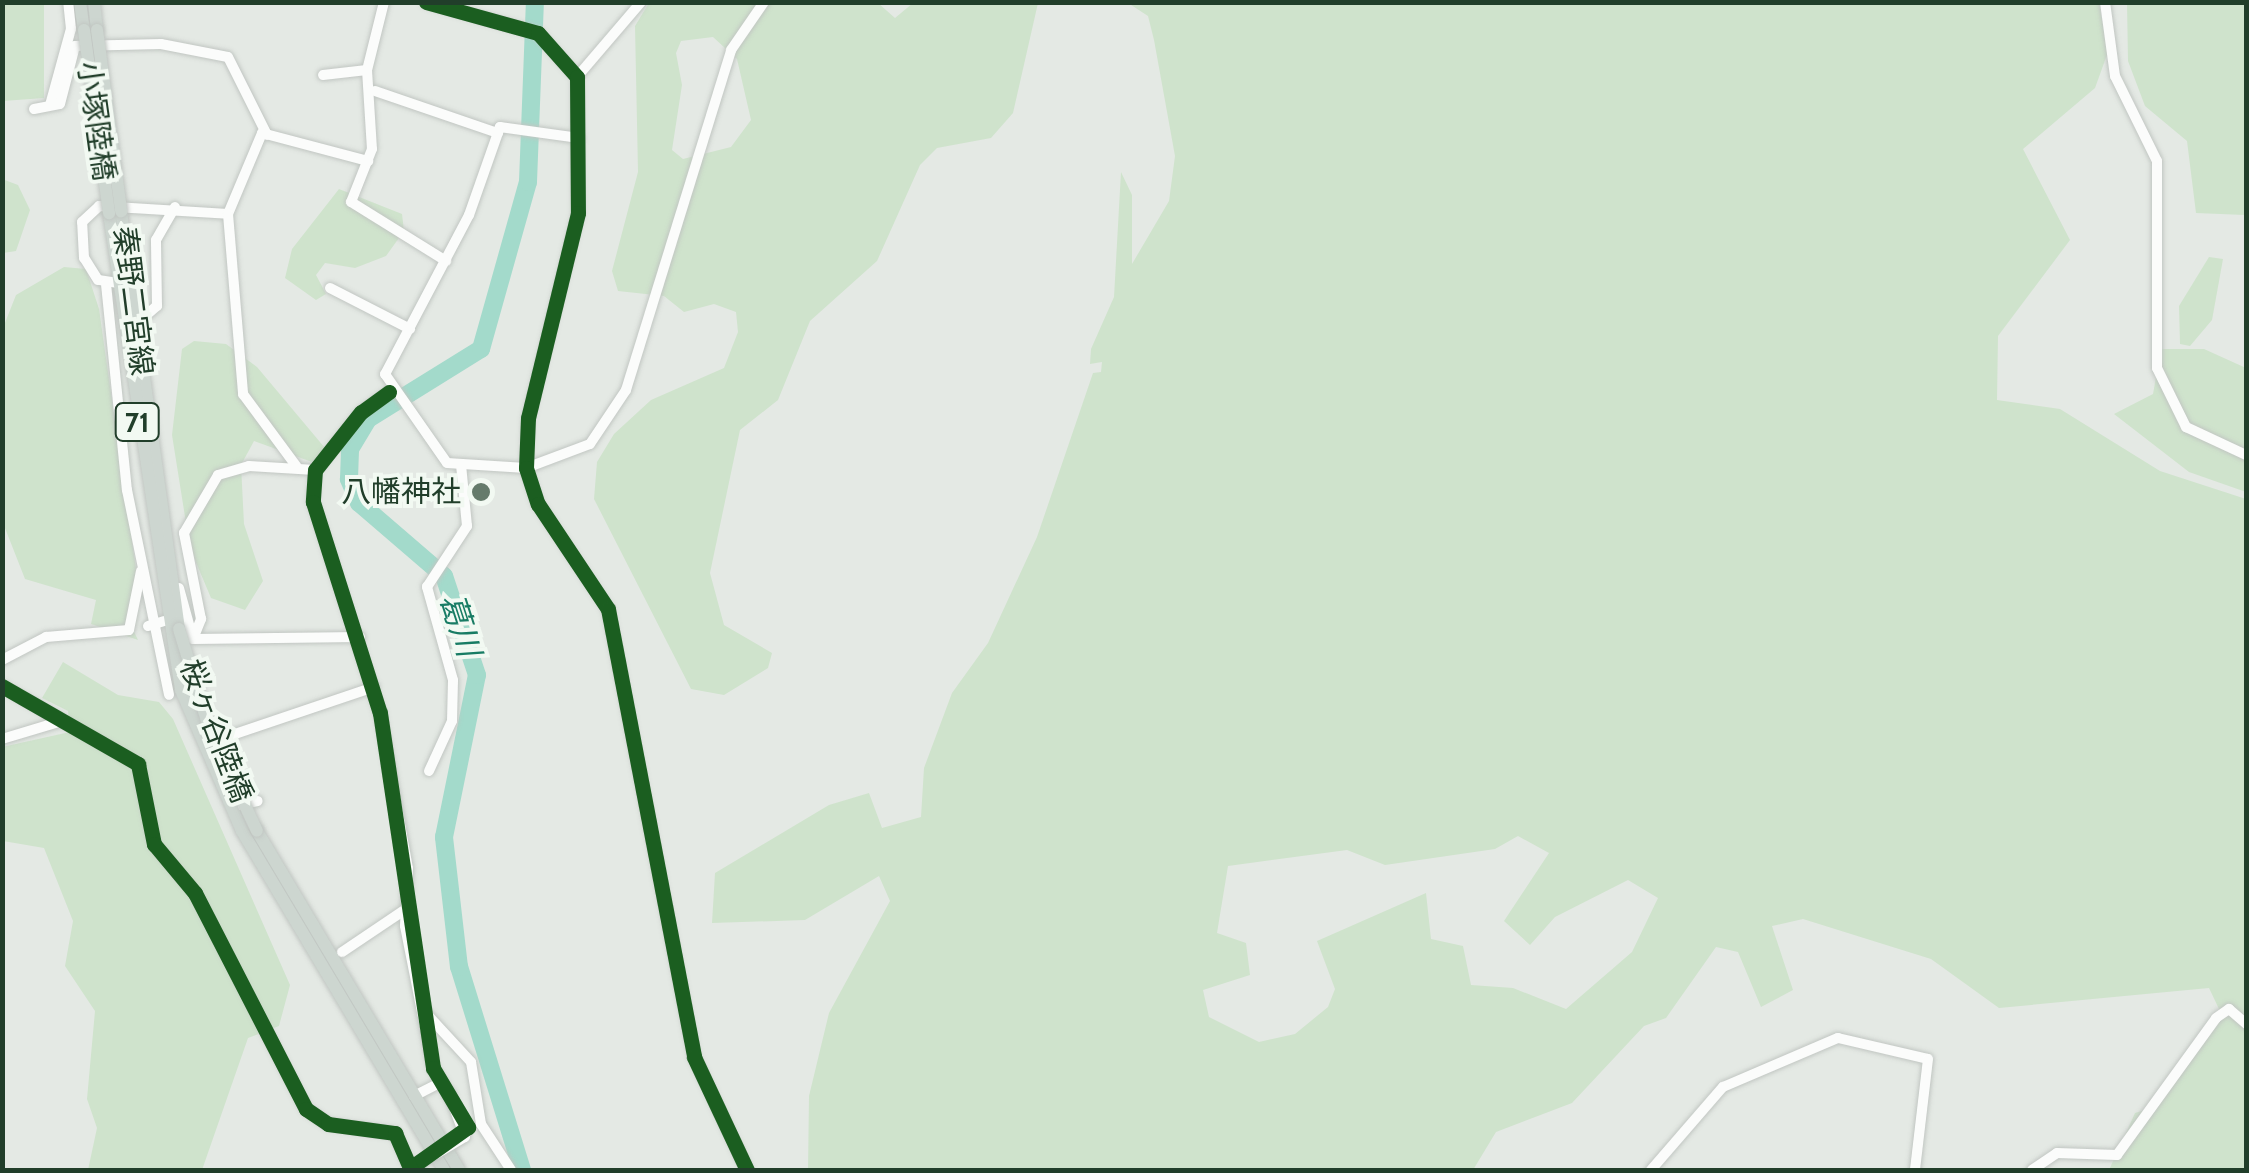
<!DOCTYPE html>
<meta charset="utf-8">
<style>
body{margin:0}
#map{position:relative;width:2249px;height:1173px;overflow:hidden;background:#e4e9e4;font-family:Cabin,"Noto Sans JP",sans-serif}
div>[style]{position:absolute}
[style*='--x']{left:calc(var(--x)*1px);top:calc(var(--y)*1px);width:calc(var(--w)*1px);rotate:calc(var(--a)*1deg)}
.green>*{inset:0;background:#cfe3cc}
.river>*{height:18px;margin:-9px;padding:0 9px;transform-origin:9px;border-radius:9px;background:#a3dacb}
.roads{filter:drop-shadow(0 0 2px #c1c6c2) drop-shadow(0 0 2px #c1c6c2)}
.minor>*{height:10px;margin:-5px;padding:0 5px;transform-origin:5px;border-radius:5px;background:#fbfcfb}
.major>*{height:12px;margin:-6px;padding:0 6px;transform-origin:6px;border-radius:6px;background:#cdd6d0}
.bridges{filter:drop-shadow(0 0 2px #c1c6c2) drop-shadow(0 0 2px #c1c6c2)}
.minor-bridge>*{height:10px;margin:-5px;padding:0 5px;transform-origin:5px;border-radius:5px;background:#fbfcfb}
.major-bridge>*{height:12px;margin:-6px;padding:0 6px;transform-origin:6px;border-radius:6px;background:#cdd6d0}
.cycleway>*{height:15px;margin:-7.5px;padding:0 7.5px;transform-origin:7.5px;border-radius:7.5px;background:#1b5e20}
.dots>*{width:28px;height:28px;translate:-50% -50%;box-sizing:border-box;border:5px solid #f2f9f2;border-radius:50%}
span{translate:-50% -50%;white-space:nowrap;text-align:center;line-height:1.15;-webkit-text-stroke:8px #f2f9f2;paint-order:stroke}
.shield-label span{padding:2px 8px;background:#f2f9f2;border:2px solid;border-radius:8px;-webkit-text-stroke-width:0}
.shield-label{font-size:28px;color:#213e2a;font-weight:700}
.street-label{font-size:30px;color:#213e2a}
.poi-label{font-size:30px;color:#213e2a}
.right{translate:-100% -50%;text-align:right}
.water-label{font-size:32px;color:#187c64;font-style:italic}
.frame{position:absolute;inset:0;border:5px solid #213e2a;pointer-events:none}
</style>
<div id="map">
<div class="green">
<div style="clip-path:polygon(3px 2px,44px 3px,44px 98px,3px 101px)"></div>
<div style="clip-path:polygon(evenodd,649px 3px,878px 3px,895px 18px,913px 3px,1038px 3px,1013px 113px,991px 138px,937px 148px,920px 165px,877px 261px,810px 321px,778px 400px,740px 430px,710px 573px,724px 625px,772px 653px,768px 668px,724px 695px,691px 689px,594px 499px,597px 462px,614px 434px,651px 400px,724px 368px,738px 332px,736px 312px,714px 304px,684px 312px,664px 296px,618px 291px,612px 271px,638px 172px,635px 26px,649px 3px,713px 37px,737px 59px,751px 120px,731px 147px,683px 159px,672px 150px,682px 85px,676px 53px,681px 41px,713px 37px)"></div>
<div style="clip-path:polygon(evenodd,1128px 3px,2099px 3px,2108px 52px,2095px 88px,2023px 149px,2070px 240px,1998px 336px,1997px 400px,2060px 409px,2160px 471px,2246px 499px,2246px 1170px,2109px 1170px,2135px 1113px,2149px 1109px,2220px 1011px,2209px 988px,1999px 1008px,1931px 959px,1803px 919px,1772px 926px,1793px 990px,1761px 1007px,1738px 952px,1716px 947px,1666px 1018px,1644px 1026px,1572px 1103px,1496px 1132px,1473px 1170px,808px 1170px,809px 1096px,829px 1013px,890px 901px,879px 876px,805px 920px,712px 923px,715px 873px,829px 805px,869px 793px,882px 828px,921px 817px,924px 768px,952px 693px,988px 643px,1037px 537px,1093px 373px,1101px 372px,1102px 362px,1090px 364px,1091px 349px,1114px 297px,1121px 172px,1132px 195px,1132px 264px,1169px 201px,1175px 156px,1154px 40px,1148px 16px,1128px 3px,1518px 836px,1549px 853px,1504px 921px,1530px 945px,1555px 917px,1628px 880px,1658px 898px,1632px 952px,1566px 1009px,1513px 988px,1471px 985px,1463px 946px,1431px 939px,1426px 893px,1317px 941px,1335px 989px,1328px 1007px,1295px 1034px,1259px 1042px,1209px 1017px,1203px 990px,1250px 975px,1246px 943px,1217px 933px,1228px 866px,1347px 850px,1385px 865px,1495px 849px,1518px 836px)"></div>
<div style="clip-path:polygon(2127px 3px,2246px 3px,2245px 215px,2196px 213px,2187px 141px,2145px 106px,2128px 61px)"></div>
<div style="clip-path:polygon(2px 179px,18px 185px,30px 210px,16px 251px,3px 253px)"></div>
<div style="clip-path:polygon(339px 189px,402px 214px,404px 231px,386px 256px,355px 268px,325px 263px,316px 275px,326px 294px,316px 300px,285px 278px,292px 249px)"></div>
<div style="clip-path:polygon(2209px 257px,2223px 259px,2212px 320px,2190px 346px,2180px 344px,2179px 306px)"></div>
<div style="clip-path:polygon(64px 267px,86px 269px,99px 309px,136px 569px,128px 619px,138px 640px,91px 624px,96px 600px,25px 579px,3px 523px,3px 328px,16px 295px)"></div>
<div style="clip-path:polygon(194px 341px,226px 344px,257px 367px,325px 448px,312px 462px,254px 441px,241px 465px,244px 524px,263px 581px,245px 610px,211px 598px,190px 548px,172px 435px,182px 349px)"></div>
<div style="clip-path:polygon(2161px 349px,2204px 349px,2246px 368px,2246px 492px,2189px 472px,2114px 414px,2153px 394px)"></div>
<div style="clip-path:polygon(63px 662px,118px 695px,159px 702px,173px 719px,290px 985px,279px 1026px,248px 1038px,202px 1170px,88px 1170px,97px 1128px,87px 1099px,95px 1011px,65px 966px,73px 921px,44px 848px,3px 841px,2px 747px,70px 732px,68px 711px,42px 698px)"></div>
</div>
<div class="river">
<div style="--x:522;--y:1170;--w:213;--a:-107.2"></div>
<div style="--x:459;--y:967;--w:131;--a:-96.6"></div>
<div style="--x:444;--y:837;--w:165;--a:-78.5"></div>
<div style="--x:477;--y:675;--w:104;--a:-108.4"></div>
<div style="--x:444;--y:576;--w:112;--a:-139.3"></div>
<div style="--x:359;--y:503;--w:26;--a:-113"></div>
<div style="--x:349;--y:479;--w:30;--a:-88"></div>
<div style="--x:350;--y:449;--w:35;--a:-59"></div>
<div style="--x:368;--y:419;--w:133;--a:-31.8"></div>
<div style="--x:481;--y:349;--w:173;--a:-74.3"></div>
<div style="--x:528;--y:182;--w:180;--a:-87.8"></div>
</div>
<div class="roads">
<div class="minor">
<div style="--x:384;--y:2;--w:70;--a:104"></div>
<div style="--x:367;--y:70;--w:79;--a:86.4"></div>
<div style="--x:372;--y:149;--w:57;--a:111.6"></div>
<div style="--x:351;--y:202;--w:112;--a:31.8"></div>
<div style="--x:426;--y:2;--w:116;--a:15.5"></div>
<div style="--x:538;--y:33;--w:59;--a:48.4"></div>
<div style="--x:577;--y:77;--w:136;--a:89.6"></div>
<div style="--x:578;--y:213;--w:211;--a:103.7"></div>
<div style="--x:528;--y:418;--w:50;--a:92.3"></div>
<div style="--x:526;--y:468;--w:38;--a:72"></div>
<div style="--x:538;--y:504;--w:126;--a:56.3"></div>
<div style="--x:608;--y:609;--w:456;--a:79.1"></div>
<div style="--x:694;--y:1057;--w:125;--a:64.9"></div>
<div style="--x:2105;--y:2;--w:75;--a:82.3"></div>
<div style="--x:2115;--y:76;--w:95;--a:63.7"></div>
<div style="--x:2157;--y:161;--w:207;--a:90"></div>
<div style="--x:2157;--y:368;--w:66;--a:63.8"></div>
<div style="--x:2186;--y:427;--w:66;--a:25"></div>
<div style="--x:323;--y:75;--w:44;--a:-6.5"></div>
<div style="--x:577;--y:77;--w:99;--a:-49.5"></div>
<div style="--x:375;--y:91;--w:130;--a:18.9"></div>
<div style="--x:50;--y:105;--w:79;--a:-74.6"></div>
<div style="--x:71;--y:29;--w:27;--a:-96"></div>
<div style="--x:34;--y:109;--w:26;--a:-11"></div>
<div style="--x:60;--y:104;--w:60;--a:-75.5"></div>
<div style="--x:75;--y:46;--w:86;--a:-1.3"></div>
<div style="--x:161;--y:44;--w:68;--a:11"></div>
<div style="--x:228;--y:57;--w:87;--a:63.4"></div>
<div style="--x:579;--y:138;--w:80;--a:-172.1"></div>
<div style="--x:500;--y:127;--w:93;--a:109.4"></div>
<div style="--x:469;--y:215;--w:180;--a:117.8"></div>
<div style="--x:385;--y:374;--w:108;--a:55.1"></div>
<div style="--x:447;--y:463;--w:79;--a:3.6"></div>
<div style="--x:526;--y:468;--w:68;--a:-20.6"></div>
<div style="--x:590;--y:444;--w:65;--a:-56.3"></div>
<div style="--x:626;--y:390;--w:356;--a:-72.8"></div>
<div style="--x:731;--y:50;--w:58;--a:-55.5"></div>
<div style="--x:228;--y:214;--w:88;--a:-67.2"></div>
<div style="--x:262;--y:133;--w:110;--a:14.8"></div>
<div style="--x:118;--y:283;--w:20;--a:-171"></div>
<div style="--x:98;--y:280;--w:26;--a:-122"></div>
<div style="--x:84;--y:258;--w:36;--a:-93"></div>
<div style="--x:82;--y:222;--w:23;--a:-43"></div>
<div style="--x:99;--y:206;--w:129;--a:3.5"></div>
<div style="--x:228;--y:214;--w:181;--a:85.2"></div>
<div style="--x:243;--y:394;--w:91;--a:53.5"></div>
<div style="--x:106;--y:284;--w:207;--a:84.2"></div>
<div style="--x:127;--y:490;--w:209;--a:78.4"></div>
<div style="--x:330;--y:288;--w:90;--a:27.1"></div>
<div style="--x:136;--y:324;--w:28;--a:-41"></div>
<div style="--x:157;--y:306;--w:66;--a:-90.9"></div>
<div style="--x:156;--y:240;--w:38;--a:-60"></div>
<div style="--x:389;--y:392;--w:34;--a:144"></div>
<div style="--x:361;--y:412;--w:74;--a:128.4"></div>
<div style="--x:315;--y:470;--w:32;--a:94"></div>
<div style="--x:313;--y:502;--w:221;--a:72.4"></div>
<div style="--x:380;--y:713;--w:158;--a:79.8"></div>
<div style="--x:408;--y:868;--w:58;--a:93"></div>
<div style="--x:405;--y:926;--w:145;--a:78.8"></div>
<div style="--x:433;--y:1068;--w:31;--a:58"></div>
<div style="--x:179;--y:588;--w:53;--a:74.6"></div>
<div style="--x:148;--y:626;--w:17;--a:-17"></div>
<div style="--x:193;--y:639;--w:22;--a:-68"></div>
<div style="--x:201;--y:619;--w:88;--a:-101.2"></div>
<div style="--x:184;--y:533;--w:67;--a:-59.6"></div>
<div style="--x:218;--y:475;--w:32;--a:-16"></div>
<div style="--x:249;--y:466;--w:66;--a:3.5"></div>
<div style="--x:193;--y:639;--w:167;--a:-0.7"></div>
<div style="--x:2;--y:660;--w:50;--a:-27.6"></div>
<div style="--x:46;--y:637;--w:83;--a:-4.8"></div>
<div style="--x:129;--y:630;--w:60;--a:-78.5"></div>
<div style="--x:2;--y:686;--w:157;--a:29.8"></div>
<div style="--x:138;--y:764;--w:82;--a:78.7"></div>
<div style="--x:154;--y:844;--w:64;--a:50.1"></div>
<div style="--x:195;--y:893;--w:243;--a:62.8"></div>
<div style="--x:306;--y:1109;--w:27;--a:34"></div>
<div style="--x:328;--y:1124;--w:68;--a:7.7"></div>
<div style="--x:395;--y:1133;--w:40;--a:66.6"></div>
<div style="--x:210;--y:738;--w:13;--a:-61"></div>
<div style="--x:216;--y:727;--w:18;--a:27"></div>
<div style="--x:232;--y:735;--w:150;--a:-18.7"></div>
<div style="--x:2;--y:739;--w:63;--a:-16.7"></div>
<div style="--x:429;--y:771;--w:55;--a:-65.3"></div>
<div style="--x:452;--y:721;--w:41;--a:-88.6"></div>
<div style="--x:453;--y:680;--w:97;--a:-105.6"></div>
<div style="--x:427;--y:587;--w:73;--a:-56.7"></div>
<div style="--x:467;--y:526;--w:61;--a:-95.6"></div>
<div style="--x:239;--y:805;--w:19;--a:-12"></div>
<div style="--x:342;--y:952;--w:73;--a:-33.9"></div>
<div style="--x:423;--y:1010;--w:71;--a:47.3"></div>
<div style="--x:471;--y:1062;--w:63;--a:80.8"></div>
<div style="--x:481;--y:1124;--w:55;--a:56.9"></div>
<div style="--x:414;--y:1096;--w:30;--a:-27"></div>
<div style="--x:1651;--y:1170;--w:110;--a:-49.1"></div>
<div style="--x:1723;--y:1087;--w:125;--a:-23.1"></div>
<div style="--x:1838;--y:1038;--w:92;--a:13.1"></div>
<div style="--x:1928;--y:1059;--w:112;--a:96.7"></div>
<div style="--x:2032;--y:1170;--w:30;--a:-34"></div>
<div style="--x:2057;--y:1153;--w:60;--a:1.9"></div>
<div style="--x:2117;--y:1155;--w:169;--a:-54.1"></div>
<div style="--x:2216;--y:1018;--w:16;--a:-35"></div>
<div style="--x:2229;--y:1009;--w:23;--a:41"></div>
</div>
<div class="major">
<div style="--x:80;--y:2;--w:28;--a:82"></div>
<div style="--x:94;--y:2;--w:28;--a:84"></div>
<div style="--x:121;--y:211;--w:422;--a:82.1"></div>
<div style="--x:109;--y:213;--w:482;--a:81.4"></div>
<div style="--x:181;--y:690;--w:154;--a:66.6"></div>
<div style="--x:242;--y:831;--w:395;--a:59.2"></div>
<div style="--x:257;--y:831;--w:395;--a:59.2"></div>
</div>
</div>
<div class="bridges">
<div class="minor-bridge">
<div style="--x:414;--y:1167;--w:59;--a:-30.5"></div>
<div style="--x:465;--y:1137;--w:46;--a:-110.4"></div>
</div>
<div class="major-bridge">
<div style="--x:84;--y:30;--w:185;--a:82.2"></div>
<div style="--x:97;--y:30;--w:183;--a:82.4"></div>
<div style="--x:179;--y:629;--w:107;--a:73.1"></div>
<div style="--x:210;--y:731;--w:110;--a:64.8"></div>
</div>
</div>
<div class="cycleway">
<div style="--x:426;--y:2;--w:116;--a:15.5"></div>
<div style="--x:538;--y:33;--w:59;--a:48.4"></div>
<div style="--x:577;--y:77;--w:136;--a:89.6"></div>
<div style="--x:578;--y:213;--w:211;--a:103.7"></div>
<div style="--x:528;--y:418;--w:50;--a:92.3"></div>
<div style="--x:526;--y:468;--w:38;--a:72"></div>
<div style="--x:538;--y:504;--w:126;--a:56.3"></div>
<div style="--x:608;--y:609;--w:456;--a:79.1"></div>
<div style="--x:694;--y:1057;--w:125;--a:64.9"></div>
<div style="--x:389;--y:392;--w:34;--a:144"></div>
<div style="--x:361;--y:412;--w:74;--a:128.4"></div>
<div style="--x:315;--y:470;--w:32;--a:94"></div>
<div style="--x:313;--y:502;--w:221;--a:72.4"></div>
<div style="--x:380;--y:713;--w:359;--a:81.5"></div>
<div style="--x:433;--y:1068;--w:69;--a:59.3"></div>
<div style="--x:468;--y:1127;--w:71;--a:144.7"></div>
<div style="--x:2;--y:686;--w:157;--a:29.8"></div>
<div style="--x:138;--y:764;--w:82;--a:78.7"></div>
<div style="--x:154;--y:844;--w:64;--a:50.1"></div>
<div style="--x:195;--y:893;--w:243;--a:62.8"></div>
<div style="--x:306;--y:1109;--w:27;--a:34"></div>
<div style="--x:328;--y:1124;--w:68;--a:7.7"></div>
<div style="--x:395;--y:1133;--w:40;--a:66.6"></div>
</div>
<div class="dots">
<div style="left:481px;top:492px;background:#657a6b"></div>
</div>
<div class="shield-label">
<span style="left:137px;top:422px">71</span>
</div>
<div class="street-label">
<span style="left:96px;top:121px;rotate:82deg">小塚陸橋</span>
<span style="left:133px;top:301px;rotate:83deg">秦野二宮線</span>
<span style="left:216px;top:731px;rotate:69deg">桜ヶ谷陸橋</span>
</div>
<div class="poi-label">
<span class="right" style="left:461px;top:492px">八幡神社</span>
</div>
<div class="water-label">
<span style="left:460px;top:625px;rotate:72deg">葛川</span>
</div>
<div class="frame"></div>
</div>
